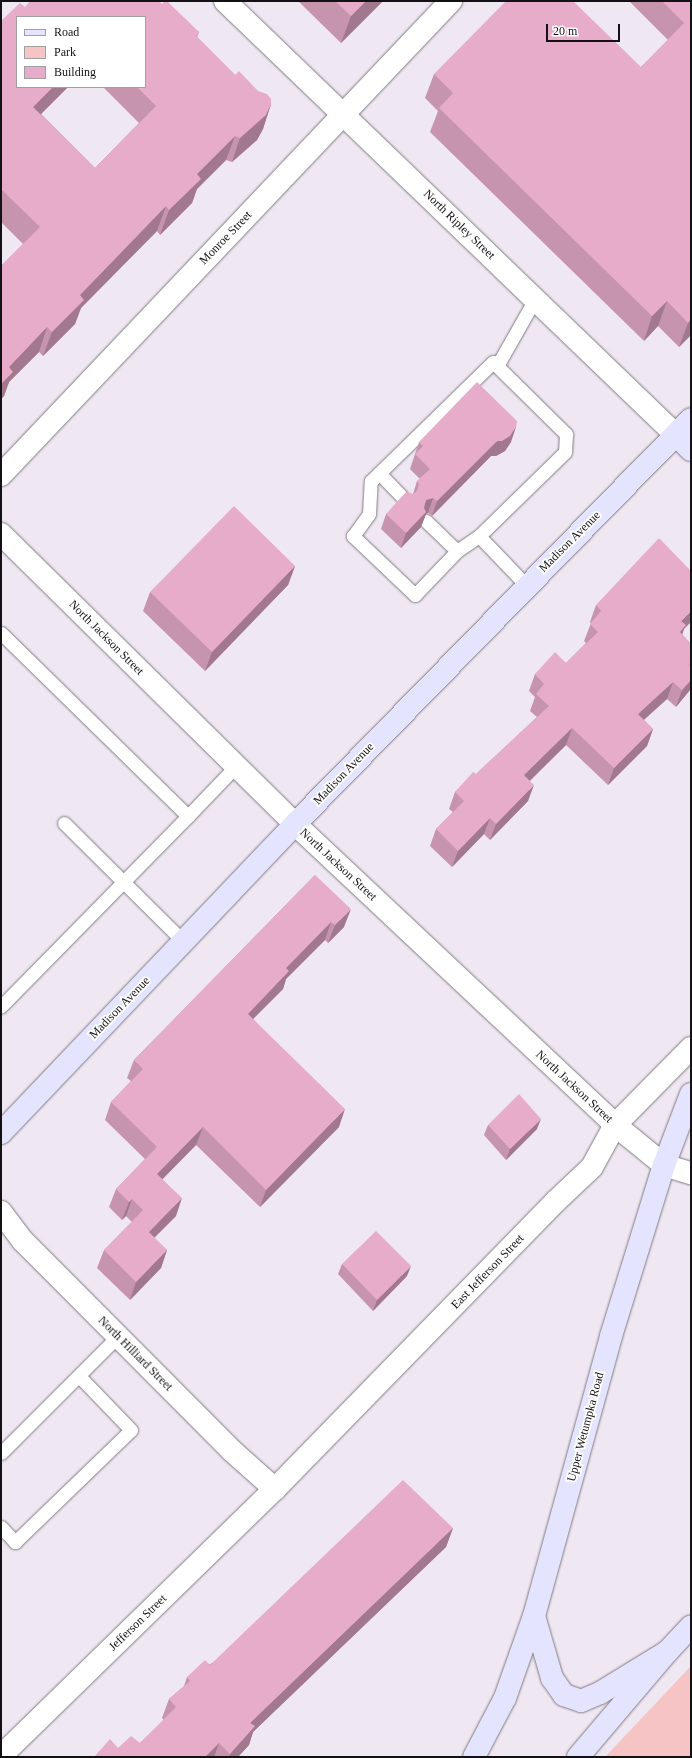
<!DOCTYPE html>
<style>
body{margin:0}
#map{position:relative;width:692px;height:1758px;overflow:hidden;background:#efe8f2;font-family:"Times New Roman",serif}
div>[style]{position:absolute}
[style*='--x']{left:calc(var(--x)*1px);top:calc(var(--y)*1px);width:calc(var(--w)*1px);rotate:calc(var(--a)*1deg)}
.green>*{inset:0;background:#f6c4c4}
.roads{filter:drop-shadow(0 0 1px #817b84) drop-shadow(0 0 1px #817b84)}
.service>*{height:13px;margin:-6.5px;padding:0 6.5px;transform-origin:6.5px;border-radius:6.5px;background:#fff}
.minor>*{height:22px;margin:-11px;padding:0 11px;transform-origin:11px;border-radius:11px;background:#fff}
.tertiary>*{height:22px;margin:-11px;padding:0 11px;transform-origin:11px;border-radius:11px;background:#fff}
.secondary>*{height:22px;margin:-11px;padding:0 11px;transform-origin:11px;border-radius:11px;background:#e5e4fe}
.wall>*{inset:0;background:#c694ad}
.shaded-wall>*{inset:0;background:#a1788d}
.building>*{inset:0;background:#e6acc9}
span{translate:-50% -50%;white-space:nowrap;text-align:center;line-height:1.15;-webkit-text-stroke:3.5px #fff;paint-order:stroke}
.street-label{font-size:12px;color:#141115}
.frame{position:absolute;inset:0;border:2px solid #141115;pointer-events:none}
.legend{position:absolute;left:16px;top:16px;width:130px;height:72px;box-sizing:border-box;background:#fff;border:1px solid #a1a0a1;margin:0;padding:5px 7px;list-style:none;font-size:12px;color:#141115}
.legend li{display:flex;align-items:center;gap:8px;height:20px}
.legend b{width:20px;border:1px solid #a1a0a1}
.scale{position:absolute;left:546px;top:24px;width:74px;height:18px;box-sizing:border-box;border:2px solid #141115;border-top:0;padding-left:5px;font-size:12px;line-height:14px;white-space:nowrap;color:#141115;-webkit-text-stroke:3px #fff;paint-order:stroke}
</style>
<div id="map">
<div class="green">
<div style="clip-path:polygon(691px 1666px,691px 1757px,605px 1757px)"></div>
</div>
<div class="roads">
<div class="service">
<div style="--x:493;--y:362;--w:103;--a:44.6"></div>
<div style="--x:566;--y:434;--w:18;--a:93"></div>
<div style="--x:565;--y:452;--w:120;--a:135.7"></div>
<div style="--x:479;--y:536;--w:27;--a:146"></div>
<div style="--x:457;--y:551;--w:61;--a:133.7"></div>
<div style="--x:415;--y:595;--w:86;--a:-136.4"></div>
<div style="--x:353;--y:536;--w:27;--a:-54"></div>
<div style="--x:369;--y:514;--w:33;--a:-87"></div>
<div style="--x:371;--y:481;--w:170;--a:-44.3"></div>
<div style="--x:497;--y:366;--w:77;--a:-60.4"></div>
<div style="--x:379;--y:473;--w:39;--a:46"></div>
<div style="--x:426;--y:521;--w:43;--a:44.1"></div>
<div style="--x:479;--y:536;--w:69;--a:46.2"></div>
<div style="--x:1;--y:633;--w:262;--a:44.4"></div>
<div style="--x:188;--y:816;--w:267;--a:134.5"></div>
<div style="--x:188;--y:816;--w:69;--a:-46.2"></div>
<div style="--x:64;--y:823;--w:169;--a:44.8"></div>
<div style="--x:1;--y:1453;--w:165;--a:-45"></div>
<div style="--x:1;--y:1527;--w:21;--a:47"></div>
<div style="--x:15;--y:1542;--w:161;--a:-44"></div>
<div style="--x:131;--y:1430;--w:75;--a:-133.9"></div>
</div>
<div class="minor">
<div style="--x:1;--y:534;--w:413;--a:44.6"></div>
<div style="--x:295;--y:824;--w:439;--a:43.2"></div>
<div style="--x:615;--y:1125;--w:63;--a:39.2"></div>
<div style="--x:664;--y:1165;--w:28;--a:17"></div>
<div style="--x:1;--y:1212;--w:36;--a:53"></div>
<div style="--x:23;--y:1241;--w:295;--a:45.1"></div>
<div style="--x:231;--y:1450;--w:59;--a:41.6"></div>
<div style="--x:1;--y:1756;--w:383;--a:-44.3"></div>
<div style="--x:275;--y:1489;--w:401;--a:-45.7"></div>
<div style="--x:555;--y:1202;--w:51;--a:-43.4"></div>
<div style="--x:592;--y:1167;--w:48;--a:-61.3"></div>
<div style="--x:615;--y:1125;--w:108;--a:-45.4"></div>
</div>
<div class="tertiary">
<div style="--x:225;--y:1;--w:626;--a:43.9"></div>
<div style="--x:1;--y:475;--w:654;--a:-46.49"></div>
</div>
<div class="secondary">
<div style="--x:676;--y:435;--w:21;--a:45"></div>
<div style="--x:1;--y:1133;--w:427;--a:-46.4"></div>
<div style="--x:295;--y:824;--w:566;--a:-45.64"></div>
<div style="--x:534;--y:1616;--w:65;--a:73.8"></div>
<div style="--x:552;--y:1678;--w:21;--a:55"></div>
<div style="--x:564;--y:1695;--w:18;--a:19"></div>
<div style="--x:581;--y:1701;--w:21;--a:-23"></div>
<div style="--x:600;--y:1693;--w:79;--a:-31.5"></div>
<div style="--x:474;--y:1757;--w:67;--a:-62.3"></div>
<div style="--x:505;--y:1698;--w:87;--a:-70.5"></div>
<div style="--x:534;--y:1616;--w:290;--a:-74.6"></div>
<div style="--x:611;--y:1336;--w:179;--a:-72.8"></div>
<div style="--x:664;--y:1165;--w:76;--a:-69.2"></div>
<div style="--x:578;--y:1757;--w:138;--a:-49.7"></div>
<div style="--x:667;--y:1652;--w:35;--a:-47"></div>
</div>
</div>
<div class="wall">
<div style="clip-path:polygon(298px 1px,383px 1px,341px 43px)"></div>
<div style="clip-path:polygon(629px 1px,691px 1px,691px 335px,679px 347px,658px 326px,644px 341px,430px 132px,438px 111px,425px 98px,434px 74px,641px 67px,668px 40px)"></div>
<div style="clip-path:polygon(evenodd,162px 4px,199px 32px,197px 37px,235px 75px,271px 104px,263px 129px,257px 140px,232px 162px,226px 160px,197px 189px,192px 203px,160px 235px,157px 231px,81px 308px,75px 324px,43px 356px,39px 352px,9px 382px,4px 396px,1px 399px,1px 266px,23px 244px,1px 222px,1px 21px,25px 7px,162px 4px,17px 17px,145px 17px,145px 87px,103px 87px,139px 123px,95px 168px,41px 114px,68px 87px,17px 17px)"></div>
<div style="clip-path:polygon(419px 442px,511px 442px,505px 451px,496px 456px,491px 456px,432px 516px,428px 513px,426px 514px,421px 527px,401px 548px,381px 529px,386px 514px,413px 494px,417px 481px,420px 479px,410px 469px)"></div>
<div style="clip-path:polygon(295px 566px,288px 585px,205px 671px,143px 611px,150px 592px)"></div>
<div style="clip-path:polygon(596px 605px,684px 629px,682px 634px,691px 644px,691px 688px,690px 690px,676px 707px,667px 699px,644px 720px,653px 729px,647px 746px,608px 785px,566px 745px,530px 781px,528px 801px,490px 840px,484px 834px,452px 867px,430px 846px,436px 829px,453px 812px,449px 809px,455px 792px,476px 774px,537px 717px,530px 711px,535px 697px,529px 691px,535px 674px,566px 663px,586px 643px,584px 641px,591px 623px,590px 622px)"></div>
<div style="clip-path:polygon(315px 875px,344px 927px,328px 943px,325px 940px,286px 979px,283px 989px,253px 1019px,339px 1127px,260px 1207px,196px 1145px,162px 1179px,176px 1216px,154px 1238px,167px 1250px,161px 1268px,130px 1300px,97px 1268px,104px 1250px,132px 1222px,126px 1216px,122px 1220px,109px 1207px,116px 1189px,145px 1159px,105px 1120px,111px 1102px,131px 1081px,127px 1078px,134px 1060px)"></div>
<div style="clip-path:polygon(488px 1125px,537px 1129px,506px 1160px,484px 1135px)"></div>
<div style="clip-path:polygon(342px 1264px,407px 1276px,373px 1311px,338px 1274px)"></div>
<div style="clip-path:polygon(453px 1528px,446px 1547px,253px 1732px,249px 1745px,238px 1757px,94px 1757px,118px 1748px,140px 1743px,164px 1720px,162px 1718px,169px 1699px,184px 1686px,187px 1677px)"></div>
</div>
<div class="shaded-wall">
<div style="clip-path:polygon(366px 1px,383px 1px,341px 43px,351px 16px)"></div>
<div style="clip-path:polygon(53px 87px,68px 87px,24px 131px,33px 107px)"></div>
<div style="clip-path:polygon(271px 104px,263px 129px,257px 140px,232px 162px,240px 138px)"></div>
<div style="clip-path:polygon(235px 136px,226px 160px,197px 189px,192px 203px,160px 235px,169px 210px,197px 174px)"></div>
<div style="clip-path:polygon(166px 206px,157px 231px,81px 308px,75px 324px,43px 356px,52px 332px,80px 295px)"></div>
<div style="clip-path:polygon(667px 301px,658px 326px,644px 341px,652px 316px)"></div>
<div style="clip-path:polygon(691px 319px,691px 335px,679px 347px,688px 323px)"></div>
<div style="clip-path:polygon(47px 327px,39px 352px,9px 382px,4px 396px,1px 399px,1px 384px,9px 367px)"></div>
<div style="clip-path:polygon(516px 427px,511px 442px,505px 451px,496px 456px,491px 456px,432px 516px,437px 501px,497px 441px)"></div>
<div style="clip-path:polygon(433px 498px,428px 513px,426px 514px,421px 527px,401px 548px,406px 533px,421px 515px,426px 500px)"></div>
<div style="clip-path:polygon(295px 566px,288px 585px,205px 671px,212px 652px)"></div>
<div style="clip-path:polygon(691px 611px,691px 622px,684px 629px,680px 641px,674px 649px,681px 621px)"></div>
<div style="clip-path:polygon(691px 680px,691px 688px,690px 690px,676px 707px,682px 690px)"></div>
<div style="clip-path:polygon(673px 682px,667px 699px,631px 731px,638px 714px)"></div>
<div style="clip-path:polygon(572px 728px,566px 745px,518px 792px,524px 775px)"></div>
<div style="clip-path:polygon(653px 729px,647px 746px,608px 785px,614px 768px)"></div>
<div style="clip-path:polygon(534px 785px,528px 801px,490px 840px,496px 824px)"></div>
<div style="clip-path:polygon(490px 818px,484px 834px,452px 867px,458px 851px)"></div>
<div style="clip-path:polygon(351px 909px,344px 927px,328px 943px,335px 925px)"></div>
<div style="clip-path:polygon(331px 922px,325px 940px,286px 979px,283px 989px,241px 1031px,248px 1014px,286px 968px)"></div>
<div style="clip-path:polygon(345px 1109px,339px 1127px,260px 1207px,266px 1190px)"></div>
<div style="clip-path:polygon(541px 1119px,537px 1129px,506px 1160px,510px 1149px)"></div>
<div style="clip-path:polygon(203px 1127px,196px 1145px,151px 1191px,157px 1174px)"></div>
<div style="clip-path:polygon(182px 1198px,176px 1216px,142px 1250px,149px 1232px)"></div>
<div style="clip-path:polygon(132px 1199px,126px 1216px,122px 1220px,129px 1202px)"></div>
<div style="clip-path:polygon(167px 1250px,161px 1268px,130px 1300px,136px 1282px)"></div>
<div style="clip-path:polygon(411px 1266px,407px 1276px,373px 1311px,377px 1300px)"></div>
<div style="clip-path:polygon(453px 1528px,446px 1547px,253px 1732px,249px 1745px,238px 1757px,229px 1757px,230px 1754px,250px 1723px)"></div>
<div style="clip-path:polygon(219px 1743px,214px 1757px,205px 1757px)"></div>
</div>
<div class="building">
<div style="clip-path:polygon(evenodd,30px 1px,159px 1px,162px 4px,165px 1px,167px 1px,199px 32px,196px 36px,235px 75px,239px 71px,258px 91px,267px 94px,271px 99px,271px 104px,266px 115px,240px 138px,235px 136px,197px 174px,201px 179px,169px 210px,166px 206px,80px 295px,84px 300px,52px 332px,47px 327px,9px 367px,13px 372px,1px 384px,1px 266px,40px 227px,1px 189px,1px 21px,20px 3px,25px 7px,30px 1px,17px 17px,145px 17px,145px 87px,137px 87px,156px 106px,95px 168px,33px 107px,53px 87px,17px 87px,17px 17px)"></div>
<div style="clip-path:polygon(335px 1px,366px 1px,351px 16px)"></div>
<div style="clip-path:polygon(506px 1px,573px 1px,641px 67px,684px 23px,662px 1px,691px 1px,691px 319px,688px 323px,667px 301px,652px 316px,439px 108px,453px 93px,434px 74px)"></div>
<div style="clip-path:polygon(477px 382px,517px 421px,516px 427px,510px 436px,502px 441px,497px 441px,437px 501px,433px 498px,426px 500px,424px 508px,426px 512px,406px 533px,386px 514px,406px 492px,413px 494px,417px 491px,419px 484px,417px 481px,430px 469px,415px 454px,423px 446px,419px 442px)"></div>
<div style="clip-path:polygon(234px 506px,295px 566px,212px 652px,150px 592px)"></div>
<div style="clip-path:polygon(659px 538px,691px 571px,691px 611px,681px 621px,686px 625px,680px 632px,691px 644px,691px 662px,689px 665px,691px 667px,691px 680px,682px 690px,673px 682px,638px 714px,653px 729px,614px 768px,572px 728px,524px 775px,534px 785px,496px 824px,490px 818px,458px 851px,436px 829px,464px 801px,455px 792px,473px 772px,476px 774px,549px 706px,536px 694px,544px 684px,535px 674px,555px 652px,566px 663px,598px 632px,590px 624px,601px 611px,596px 605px)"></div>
<div style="clip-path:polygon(315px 875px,351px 909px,335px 925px,331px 922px,286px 968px,289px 971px,248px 1014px,345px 1109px,266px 1190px,203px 1127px,157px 1174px,182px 1198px,149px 1232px,167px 1250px,136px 1282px,104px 1250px,143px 1210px,132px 1199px,129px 1202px,116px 1189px,157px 1147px,111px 1102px,143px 1069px,134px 1060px)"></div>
<div style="clip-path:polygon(519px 1094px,541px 1119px,510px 1149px,488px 1125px)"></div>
<div style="clip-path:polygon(376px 1231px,411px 1266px,377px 1300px,342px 1264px)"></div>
<div style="clip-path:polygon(403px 1480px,453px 1528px,250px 1723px,255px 1726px,230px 1754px,219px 1743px,205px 1757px,94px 1757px,110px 1739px,118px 1748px,131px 1736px,140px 1743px,176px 1707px,169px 1699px,190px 1681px,187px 1677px,205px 1660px,210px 1665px)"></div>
</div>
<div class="street-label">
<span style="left:459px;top:225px;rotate:44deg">North Ripley Street</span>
<span style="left:226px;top:238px;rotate:-46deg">Monroe Street</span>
<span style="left:570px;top:542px;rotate:-45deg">Madison Avenue</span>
<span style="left:106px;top:638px;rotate:45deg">North Jackson Street</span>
<span style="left:344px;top:774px;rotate:-46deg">Madison Avenue</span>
<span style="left:338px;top:865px;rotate:43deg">North Jackson Street</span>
<span style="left:120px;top:1008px;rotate:-46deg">Madison Avenue</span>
<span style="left:574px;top:1087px;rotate:43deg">North Jackson Street</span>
<span style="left:488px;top:1272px;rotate:-46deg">East Jefferson Street</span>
<span style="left:135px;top:1354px;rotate:45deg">North Hilliard Street</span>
<span style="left:586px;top:1427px;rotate:-75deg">Upper Wetumpka Road</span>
<span style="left:138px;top:1623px;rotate:-44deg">Jefferson Street</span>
</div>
<div class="frame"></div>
<ul class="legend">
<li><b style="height:5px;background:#e5e4fe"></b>Road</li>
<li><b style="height:11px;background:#f6c4c4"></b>Park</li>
<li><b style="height:11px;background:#e6acc9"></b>Building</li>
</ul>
<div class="scale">20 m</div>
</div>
